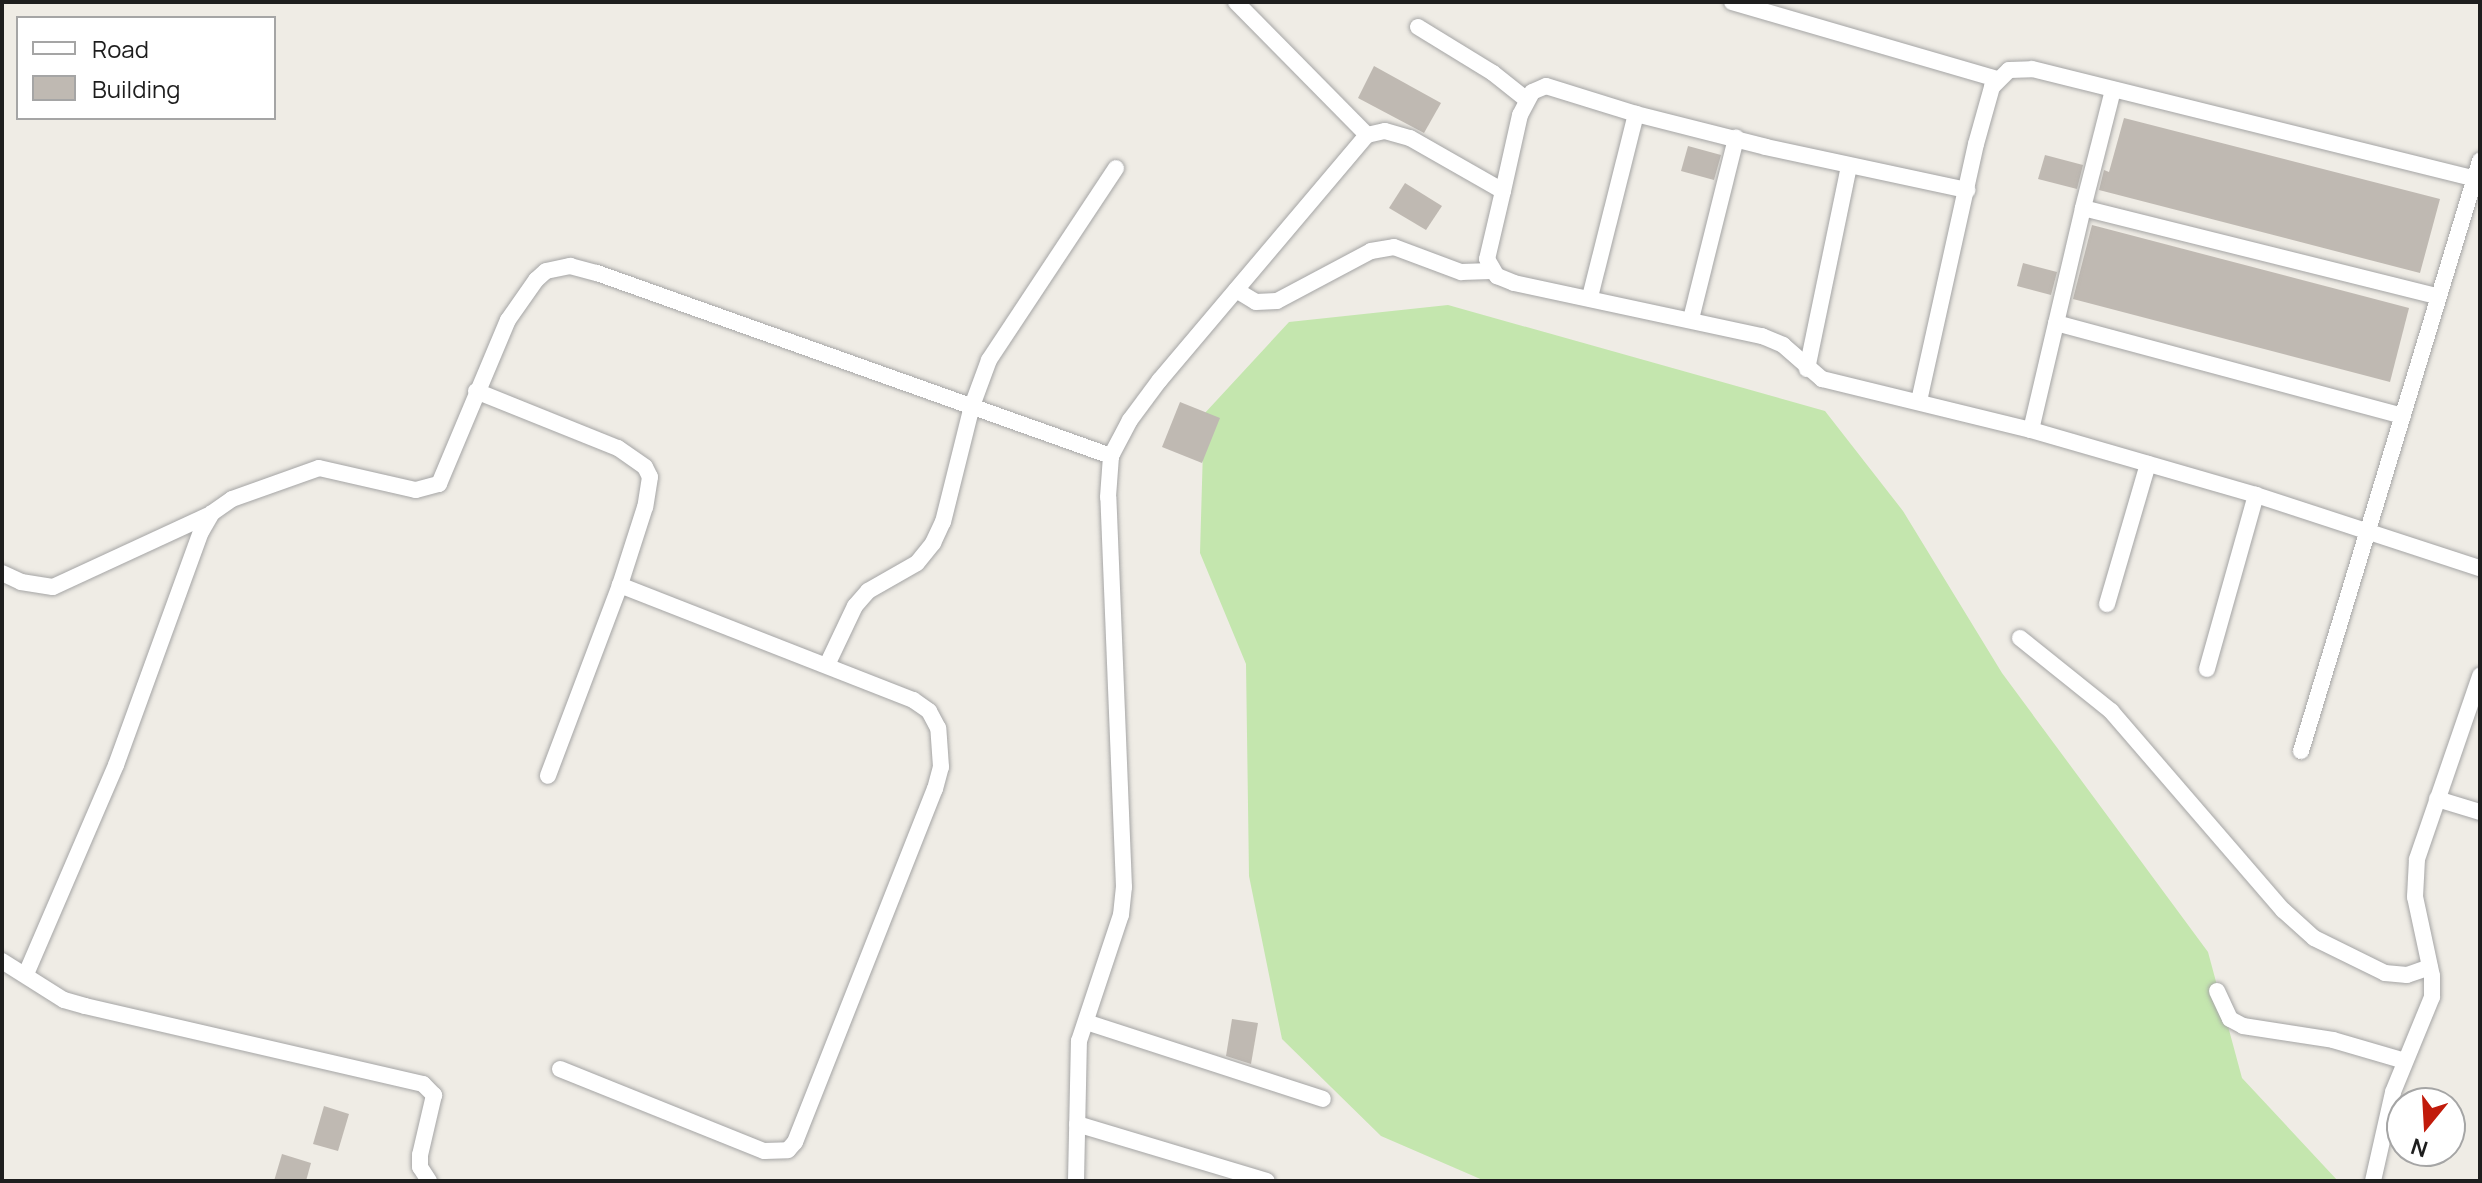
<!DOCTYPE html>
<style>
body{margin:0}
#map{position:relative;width:2482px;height:1183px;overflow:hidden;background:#efece5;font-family:Manrope,sans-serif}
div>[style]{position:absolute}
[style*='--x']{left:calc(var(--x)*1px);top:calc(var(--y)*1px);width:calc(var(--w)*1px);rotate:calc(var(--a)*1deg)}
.grass>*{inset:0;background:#c4e6ae}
.building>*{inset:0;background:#bfb9b2}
.roads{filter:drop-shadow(0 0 2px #a5a5a5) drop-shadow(0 0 2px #a5a5a5)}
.street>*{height:16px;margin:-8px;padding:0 8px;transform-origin:8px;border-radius:8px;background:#fff}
span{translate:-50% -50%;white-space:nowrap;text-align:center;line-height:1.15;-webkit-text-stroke:7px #fff;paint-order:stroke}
.frame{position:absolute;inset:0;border:4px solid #1e1e1e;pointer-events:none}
.legend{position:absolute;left:16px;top:16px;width:260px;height:104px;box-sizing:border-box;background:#fff;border:2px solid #a5a5a5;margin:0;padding:10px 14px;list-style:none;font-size:24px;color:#1e1e1e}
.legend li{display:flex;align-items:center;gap:16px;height:40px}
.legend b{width:40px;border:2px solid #a5a5a5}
.north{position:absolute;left:2386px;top:1087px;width:80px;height:80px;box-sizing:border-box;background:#fff;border:2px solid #a5a5a5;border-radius:50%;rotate:198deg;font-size:22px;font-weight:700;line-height:32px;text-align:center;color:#1e1e1e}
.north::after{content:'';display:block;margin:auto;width:28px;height:36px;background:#c11b0b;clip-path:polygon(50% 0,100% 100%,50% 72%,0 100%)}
</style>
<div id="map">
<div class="grass">
<div style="clip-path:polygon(1448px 305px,1825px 411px,1903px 511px,2002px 673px,2208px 952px,2242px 1078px,2338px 1181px,1485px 1181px,1381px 1136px,1282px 1039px,1249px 876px,1246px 664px,1200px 553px,1204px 414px,1289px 322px)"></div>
</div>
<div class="building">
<div style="clip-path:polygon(1374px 66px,1441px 103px,1424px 133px,1358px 98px)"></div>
<div style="clip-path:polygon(2124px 118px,2440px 199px,2420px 273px,2099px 190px,2104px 170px,2109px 172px)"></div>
<div style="clip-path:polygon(1688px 146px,1721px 155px,1714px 180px,1681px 171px)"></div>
<div style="clip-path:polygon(2045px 155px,2083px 165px,2077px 189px,2038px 179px)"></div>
<div style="clip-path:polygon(1405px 183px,1442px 206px,1426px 230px,1389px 208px)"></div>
<div style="clip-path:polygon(2092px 225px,2409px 308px,2390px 382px,2073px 299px)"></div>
<div style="clip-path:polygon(2023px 263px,2057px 272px,2051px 295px,2017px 286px)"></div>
<div style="clip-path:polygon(1180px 402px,1220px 418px,1202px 463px,1162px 447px)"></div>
<div style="clip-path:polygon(1232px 1019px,1258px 1023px,1251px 1064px,1226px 1056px)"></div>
<div style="clip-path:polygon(324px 1106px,349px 1114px,338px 1151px,313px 1144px)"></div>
<div style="clip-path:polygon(282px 1154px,311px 1163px,306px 1181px,274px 1181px)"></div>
</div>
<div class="roads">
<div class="street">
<div style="--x:1236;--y:2;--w:187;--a:45.4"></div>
<div style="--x:1732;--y:2;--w:276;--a:16.2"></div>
<div style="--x:1418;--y:27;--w:88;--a:31.5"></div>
<div style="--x:1493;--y:73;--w:43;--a:38.5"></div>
<div style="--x:2113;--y:90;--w:122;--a:104.3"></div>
<div style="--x:2083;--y:208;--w:364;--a:14"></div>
<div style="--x:1503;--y:191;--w:78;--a:-77.4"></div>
<div style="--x:1520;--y:115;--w:26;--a:-62"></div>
<div style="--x:1532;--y:92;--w:15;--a:-23"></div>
<div style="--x:1546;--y:86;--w:94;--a:17.3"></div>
<div style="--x:1636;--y:114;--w:134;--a:14.2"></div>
<div style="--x:1766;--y:147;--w:206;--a:12.1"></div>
<div style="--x:1236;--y:290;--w:23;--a:31"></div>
<div style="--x:1256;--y:302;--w:21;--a:-3"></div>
<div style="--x:1277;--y:301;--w:106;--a:-28"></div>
<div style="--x:1371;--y:251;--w:23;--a:-10"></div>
<div style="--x:1394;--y:247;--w:72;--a:20.5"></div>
<div style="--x:1461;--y:272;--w:31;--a:-2"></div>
<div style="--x:1590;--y:297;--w:189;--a:-75.9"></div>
<div style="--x:1691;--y:319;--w:187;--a:-76"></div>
<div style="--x:2056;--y:323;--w:359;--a:15"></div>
<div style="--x:1807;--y:369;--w:206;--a:-78.3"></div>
<div style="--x:476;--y:391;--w:153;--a:21.9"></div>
<div style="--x:618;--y:448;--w:33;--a:35"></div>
<div style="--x:645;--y:467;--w:11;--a:63"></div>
<div style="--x:650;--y:477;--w:30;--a:99"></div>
<div style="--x:645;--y:507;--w:82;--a:107.8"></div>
<div style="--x:620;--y:585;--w:204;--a:110.7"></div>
<div style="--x:1919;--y:401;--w:263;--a:-77.5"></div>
<div style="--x:1976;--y:144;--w:59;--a:-74.3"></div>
<div style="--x:1992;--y:87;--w:24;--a:-45"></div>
<div style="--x:2009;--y:70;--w:23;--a:-2"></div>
<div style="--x:2032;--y:69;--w:462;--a:13.9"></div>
<div style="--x:2031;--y:430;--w:228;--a:-76.8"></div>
<div style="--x:2;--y:573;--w:21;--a:25"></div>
<div style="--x:21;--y:582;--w:32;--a:9"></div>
<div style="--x:53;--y:587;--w:174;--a:-24.8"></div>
<div style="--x:2107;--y:604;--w:146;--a:-73.7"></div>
<div style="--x:2020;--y:638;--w:117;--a:38.7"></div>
<div style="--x:2111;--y:711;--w:263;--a:49.2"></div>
<div style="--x:2283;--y:910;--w:42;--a:42.1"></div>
<div style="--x:2314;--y:938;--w:79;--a:26.2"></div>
<div style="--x:2385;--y:973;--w:22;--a:5"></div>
<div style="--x:2407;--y:975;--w:24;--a:-19"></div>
<div style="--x:827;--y:665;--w:65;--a:-64.6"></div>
<div style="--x:855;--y:606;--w:20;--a:-49"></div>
<div style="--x:868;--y:591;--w:56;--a:-29.7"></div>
<div style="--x:917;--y:563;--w:26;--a:-51"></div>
<div style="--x:933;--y:543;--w:23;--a:-65"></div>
<div style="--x:943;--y:522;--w:120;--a:-76"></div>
<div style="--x:972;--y:406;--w:49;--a:-69.7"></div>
<div style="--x:989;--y:360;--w:230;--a:-56.5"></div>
<div style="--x:2207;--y:669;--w:181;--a:-74.3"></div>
<div style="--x:2301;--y:751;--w:617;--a:-73.12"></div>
<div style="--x:2437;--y:799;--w:45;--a:16.8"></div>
<div style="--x:2;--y:961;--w:73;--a:32.2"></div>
<div style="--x:64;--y:1000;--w:22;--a:16"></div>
<div style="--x:85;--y:1006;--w:347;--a:13"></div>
<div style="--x:423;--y:1084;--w:16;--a:45"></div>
<div style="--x:434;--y:1095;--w:62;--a:103.1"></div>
<div style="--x:420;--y:1155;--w:12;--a:90"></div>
<div style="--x:420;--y:1167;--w:17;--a:57"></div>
<div style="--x:26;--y:974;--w:228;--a:-66.7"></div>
<div style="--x:116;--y:765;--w:248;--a:-70"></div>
<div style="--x:201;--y:532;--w:22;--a:-60"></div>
<div style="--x:212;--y:513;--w:24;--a:-35"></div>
<div style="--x:232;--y:499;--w:92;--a:-19.6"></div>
<div style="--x:319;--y:468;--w:99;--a:12.8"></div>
<div style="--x:416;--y:490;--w:24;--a:-15"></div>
<div style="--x:439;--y:484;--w:178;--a:-67.2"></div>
<div style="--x:508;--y:320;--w:49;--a:-55"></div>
<div style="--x:536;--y:280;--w:13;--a:-42"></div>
<div style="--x:546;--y:271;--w:25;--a:-12"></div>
<div style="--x:570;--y:266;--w:28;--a:15"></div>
<div style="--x:597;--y:273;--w:546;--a:19.6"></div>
<div style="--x:2217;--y:991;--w:31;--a:65"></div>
<div style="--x:2230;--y:1019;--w:15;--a:28"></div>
<div style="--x:2243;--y:1026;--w:91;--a:8.8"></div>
<div style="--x:2333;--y:1040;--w:75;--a:16.3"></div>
<div style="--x:1086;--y:1022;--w:249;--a:18"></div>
<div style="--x:560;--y:1069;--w:220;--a:21.9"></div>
<div style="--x:764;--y:1151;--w:24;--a:-2"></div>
<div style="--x:788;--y:1150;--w:11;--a:-49"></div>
<div style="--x:795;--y:1142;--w:380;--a:-68.4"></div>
<div style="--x:935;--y:789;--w:23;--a:-75"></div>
<div style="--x:941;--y:767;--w:39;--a:-94"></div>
<div style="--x:938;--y:728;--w:19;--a:-118"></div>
<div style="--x:929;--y:711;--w:19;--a:-145"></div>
<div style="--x:913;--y:700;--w:315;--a:-158.6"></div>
<div style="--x:1077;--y:1124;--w:198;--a:16.7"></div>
<div style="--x:1076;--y:1181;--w:140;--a:-88.8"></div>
<div style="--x:1079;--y:1041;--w:133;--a:-71.6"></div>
<div style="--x:1121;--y:915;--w:28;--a:-84"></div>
<div style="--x:1124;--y:887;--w:390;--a:-92.3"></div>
<div style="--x:1108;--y:497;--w:41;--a:-85.8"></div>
<div style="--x:1111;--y:456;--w:41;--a:-62.2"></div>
<div style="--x:1130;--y:420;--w:49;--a:-53.4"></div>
<div style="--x:1159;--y:381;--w:322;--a:-49.8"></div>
<div style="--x:1367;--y:135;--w:18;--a:-13"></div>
<div style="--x:1385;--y:131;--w:26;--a:16"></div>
<div style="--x:1410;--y:138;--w:107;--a:29.7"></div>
<div style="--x:1503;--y:191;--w:70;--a:103.2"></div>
<div style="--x:1487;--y:259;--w:20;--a:60"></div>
<div style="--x:1497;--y:276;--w:18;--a:22"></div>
<div style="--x:1514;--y:283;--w:254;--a:12.1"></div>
<div style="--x:1762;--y:336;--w:23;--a:23"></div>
<div style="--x:1783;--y:345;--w:52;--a:41.1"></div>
<div style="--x:1822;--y:379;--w:215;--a:13.7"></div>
<div style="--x:2031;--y:430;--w:234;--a:16.1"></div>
<div style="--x:2256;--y:495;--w:236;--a:18.1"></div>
<div style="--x:2373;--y:1181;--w:91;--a:-77.3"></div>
<div style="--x:2393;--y:1092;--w:103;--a:-67.7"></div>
<div style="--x:2432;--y:997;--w:21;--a:-90"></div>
<div style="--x:2432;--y:976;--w:81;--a:-102.1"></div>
<div style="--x:2415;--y:897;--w:38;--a:-87"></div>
<div style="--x:2417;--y:859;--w:194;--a:-71"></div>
</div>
</div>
<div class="frame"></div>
<ul class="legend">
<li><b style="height:10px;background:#fff"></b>Road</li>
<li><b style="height:22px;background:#bfb9b2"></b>Building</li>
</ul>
<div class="north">N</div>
</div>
